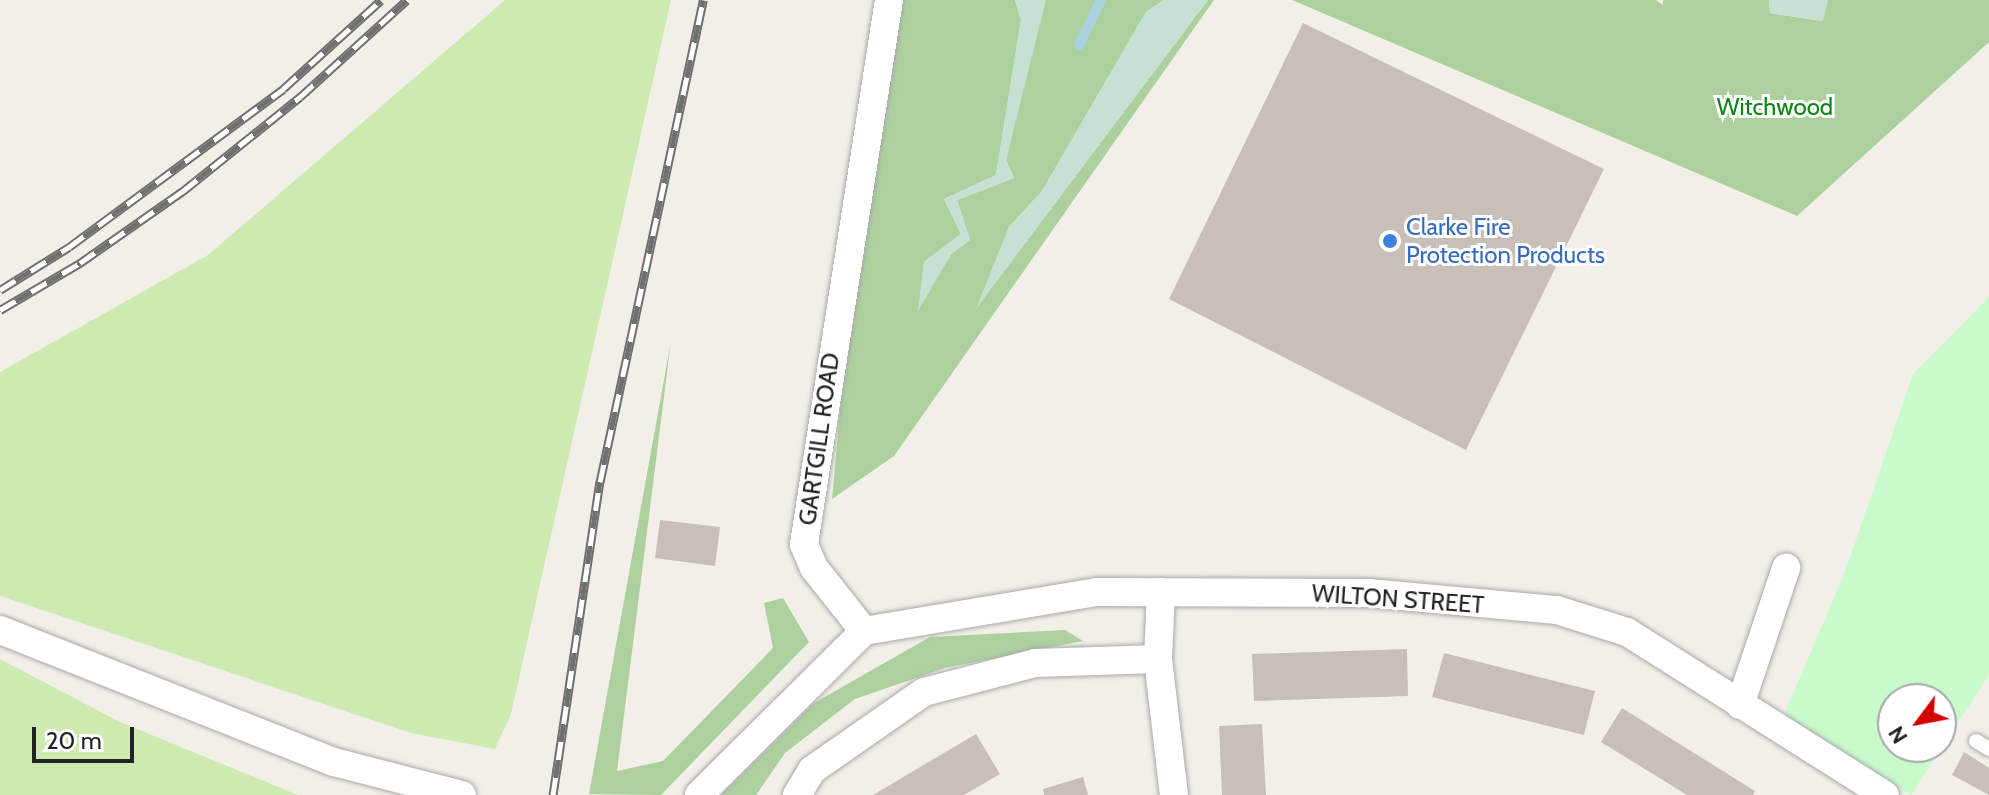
<!DOCTYPE html>
<style>
body{margin:0}
#map{position:relative;width:1989px;height:795px;overflow:hidden;background:#f2efe9;font-family:Cabin,sans-serif}
div>[style]{position:absolute}
[style*='--x']{left:calc(var(--x)*1px);top:calc(var(--y)*1px);width:calc(var(--w)*1px);rotate:calc(var(--a)*1deg)}
.grass>*{inset:0;background:#cdebb0}
.forest>*{inset:0;background:#add19e}
.wetland>*{inset:0;background:#c6e0d4}
.park>*{inset:0;background:#c8facc}
.stream>*{height:10px;margin:-5px;padding:0 5px;transform-origin:5px;border-radius:5px;background:#aad3df}
.building>*{inset:0;background:#c7bfb8}
.roads{filter:drop-shadow(0 0 2px #a9a9a9) drop-shadow(0 0 2px #a9a9a9)}
.service>*{height:14px;margin:-7px;padding:0 7px;transform-origin:7px;border-radius:7px;background:#fff}
.minor>*{height:28px;margin:-14px;padding:0 14px;transform-origin:14px;border-radius:14px;background:#fff}
.rail>*{height:9px;margin-top:-4.5px;transform-origin:0;background:repeating-linear-gradient(90deg,#fff 0 18px,#707070 0 36px);box-sizing:border-box;border-block:2px solid #707070}
.dots>*{width:22px;height:22px;translate:-50% -50%;box-sizing:border-box;border:4px solid #fff;border-radius:50%}
span{translate:-50% -50%;white-space:nowrap;text-align:center;line-height:1.15;-webkit-text-stroke:6px #fff;paint-order:stroke}
.park-label{font-size:24px;color:#0c8416}
.shop-label{font-size:24px;color:#366cbe}
.left{translate:0 -50%;text-align:left}
.street-label{font-size:24px;color:#222}
.north{position:absolute;left:1877px;top:683px;width:80px;height:80px;box-sizing:border-box;background:#fff;border:2px solid #a7a7a7;border-radius:50%;rotate:238deg;font-size:22px;font-weight:700;line-height:32px;text-align:center;color:#222}
.north::after{content:'';display:block;margin:auto;width:28px;height:36px;background:#d40000;clip-path:polygon(50% 0,100% 100%,50% 72%,0 100%)}
.scale{position:absolute;left:32px;top:727px;width:102px;height:36px;box-sizing:border-box;border:4px solid #222;border-top:0;padding-left:10px;font-size:24px;line-height:28px;white-space:nowrap;color:#222;-webkit-text-stroke:6px #fff;paint-order:stroke}
</style>
<div id="map">
<div class="grass">
<div style="clip-path:polygon(505px 0,671px 0,511px 714px,495px 749px,411px 733px,0 596px,0 372px,208px 255px)"></div>
<div style="clip-path:polygon(0 659px,120px 722px,298px 795px,0 795px)"></div>
</div>
<div class="forest">
<div style="clip-path:polygon(901px 0,1015px 0,1021px 20px,996px 175px,944px 199px,961px 234px,924px 262px,919px 308px,951px 254px,970px 240px,957px 200px,1014px 178px,1006px 160px,1042px 4px,1046px 0,1164px 0,1146px 12px,1042px 191px,1009px 227px,978px 305px,1208px 0,1214px 0,894px 456px,832px 499px,841px 400px)"></div>
<div style="clip-path:polygon(1292px 0,1656px 0,1663px 5px,1663px 0,1769px 0,1770px 13px,1822px 21px,1828px 0,1989px 0,1989px 42px,1797px 216px)"></div>
<div style="clip-path:polygon(671px 341px,617px 771px,663px 761px,773px 648px,764px 603px,783px 598px,809px 642px,661px 795px,589px 794px)"></div>
<div style="clip-path:polygon(1065px 630px,1083px 641px,945px 668px,855px 699px,785px 753px,756px 795px,721px 795px,814px 703px,930px 637px)"></div>
</div>
<div class="wetland">
<div style="clip-path:polygon(1015px 0,1046px 0,1006px 160px,1014px 178px,957px 200px,970px 240px,951px 254px,918px 311px,924px 262px,961px 234px,944px 199px,996px 175px,1021px 20px)"></div>
<div style="clip-path:polygon(1164px 0,1208px 0,976px 309px,1009px 227px,1042px 191px,1146px 12px)"></div>
<div style="clip-path:polygon(1769px 0,1828px 0,1823px 21px,1770px 13px)"></div>
</div>
<div class="park">
<div style="clip-path:polygon(evenodd,1989px 297px,1989px 675px,1911px 795px,1781px 722px,1846px 569px,1913px 374px,1989px 297px,1893px 699px,1941px 699px,1941px 747px,1893px 747px,1893px 699px)"></div>
</div>
<div class="stream">
<div style="--x:1079;--y:45;--w:50;--a:-63.9"></div>
</div>
<div class="building">
<div style="clip-path:polygon(1303px 23px,1604px 169px,1466px 450px,1169px 299px)"></div>
<div style="clip-path:polygon(660px 520px,720px 527px,715px 566px,655px 558px)"></div>
<div style="clip-path:polygon(1407px 649px,1408px 696px,1254px 701px,1252px 654px)"></div>
<div style="clip-path:polygon(1444px 653px,1595px 691px,1584px 735px,1432px 697px)"></div>
<div style="clip-path:polygon(1622px 708px,1755px 791px,1753px 795px,1687px 795px,1601px 742px)"></div>
<div style="clip-path:polygon(1262px 724px,1266px 795px,1222px 795px,1219px 726px)"></div>
<div style="clip-path:polygon(976px 734px,1000px 774px,964px 795px,873px 795px)"></div>
<div style="clip-path:polygon(1964px 752px,1989px 768px,1989px 795px,1952px 775px)"></div>
<div style="clip-path:polygon(1083px 777px,1088px 795px,1044px 795px,1043px 789px)"></div>
</div>
<div class="roads">
<div class="service">
<div style="--x:1976;--y:741;--w:15;--a:32"></div>
</div>
<div class="minor">
<div style="--x:1161;--y:592;--w:67;--a:92.6"></div>
<div style="--x:1158;--y:659;--w:137;--a:83.3"></div>
<div style="--x:0;--y:630;--w:359;--a:21.6"></div>
<div style="--x:334;--y:762;--w:132;--a:14.5"></div>
<div style="--x:864;--y:631;--w:236;--a:-9.5"></div>
<div style="--x:1097;--y:592;--w:272;--a:0.2"></div>
<div style="--x:1369;--y:593;--w:189;--a:5.2"></div>
<div style="--x:1557;--y:610;--w:73;--a:17.4"></div>
<div style="--x:1627;--y:632;--w:305;--a:32.3"></div>
<div style="--x:864;--y:631;--w:80;--a:-128.4"></div>
<div style="--x:814;--y:568;--w:26;--a:-113"></div>
<div style="--x:804;--y:544;--w:551;--a:-81.12"></div>
<div style="--x:1740;--y:705;--w:145;--a:-71.4"></div>
<div style="--x:699;--y:795;--w:233;--a:-44.8"></div>
<div style="--x:797;--y:795;--w:29;--a:-59"></div>
<div style="--x:812;--y:770;--w:136;--a:-34.9"></div>
<div style="--x:924;--y:692;--w:115;--a:-14.6"></div>
<div style="--x:1035;--y:663;--w:123;--a:-1.9"></div>
</div>
</div>
<div class="rail">
<div style="--x:0;--y:290;--w:81;--a:-31.9"></div>
<div style="--x:69;--y:247;--w:266;--a:-36.4"></div>
<div style="--x:283;--y:89;--w:132;--a:-42.2"></div>
<div style="--x:0;--y:310;--w:93;--a:-30.4"></div>
<div style="--x:80;--y:263;--w:126;--a:-35"></div>
<div style="--x:183;--y:191;--w:150;--a:-38.8"></div>
<div style="--x:300;--y:97;--w:144;--a:-42.2"></div>
<div style="--x:553;--y:795;--w:317;--a:-81.5"></div>
<div style="--x:600;--y:482;--w:493;--a:-77.9"></div>
</div>
<div class="dots">
<div style="left:1390px;top:241px;background:#3f7fe0"></div>
</div>
<div class="park-label">
<span style="left:1775px;top:107px">Witchwood</span>
</div>
<div class="shop-label">
<span class="left" style="left:1406px;top:241px">Clarke Fire<br>Protection Products</span>
</div>
<div class="street-label">
<span style="left:819px;top:439px;rotate:-82deg">GARTGILL ROAD</span>
<span style="left:1398px;top:599px;rotate:4deg">WILTON STREET</span>
</div>
<div class="north">N</div>
<div class="scale">20 m</div>
</div>
